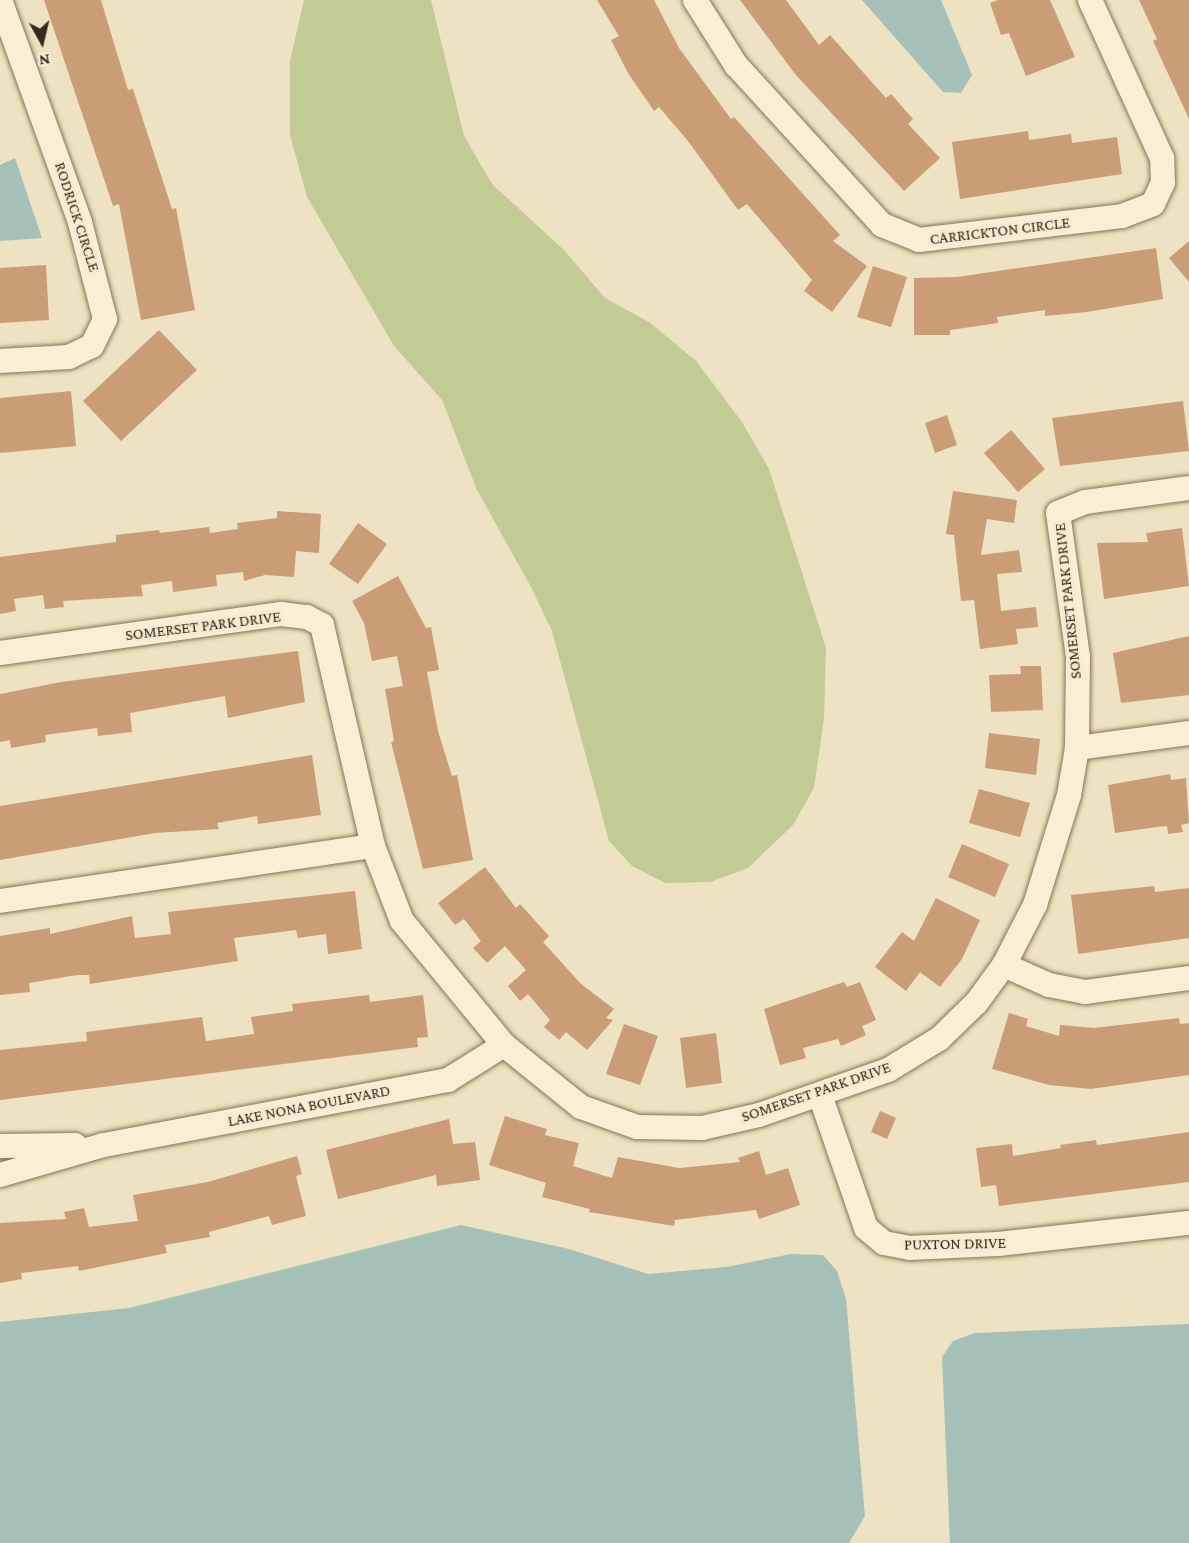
<!DOCTYPE html>
<style>
body{margin:0}
#map{position:relative;width:1189px;height:1543px;overflow:hidden;background:#ede2c1;font-family:"Crimson Pro",serif}
div>[style]{position:absolute}
[style*='--x']{left:calc(var(--x)*1px);top:calc(var(--y)*1px);width:calc(var(--w)*1px);rotate:calc(var(--a)*1deg)}
.green>*{inset:0;background:#c3cb95}
.water>*{inset:0;background:#a4c0b9}
.building>*{inset:0;background:#cb9d77}
.roads{filter:drop-shadow(0 0 2px #877359) drop-shadow(0 0 2px #877359)}
.minor>*{height:24px;margin:-12px;padding:0 12px;transform-origin:12px;border-radius:12px;background:#f8efd4}
span{translate:-50% -50%;white-space:nowrap;text-align:center;line-height:1.15;-webkit-text-stroke:6px #f5ecd1;paint-order:stroke}
.street-label{font-size:16px;color:#362a1d}
.north{position:absolute;left:12px;top:12px;width:60px;height:60px;-webkit-text-stroke:4px #f5ecd1;paint-order:stroke;rotate:172deg;font-size:16px;font-weight:700;line-height:24px;text-align:center;color:#362a1d}
.north::after{content:'';display:block;margin:auto;width:21px;height:27px;background:#362a1d;clip-path:polygon(50% 0,100% 100%,50% 72%,0 100%)}
</style>
<div id="map">
<div class="green">
<div style="clip-path:polygon(304px 0,431px 0,464px 136px,492px 184px,564px 250px,605px 298px,649px 322px,696px 361px,742px 422px,769px 469px,826px 648px,824px 718px,814px 788px,793px 825px,748px 868px,710px 882px,665px 883px,632px 866px,609px 841px,552px 631px,532px 589px,477px 490px,442px 400px,394px 346px,307px 197px,290px 135px,290px 61px)"></div>
</div>
<div class="water">
<div style="clip-path:polygon(862px 0,941px 0,972px 75px,961px 93px,943px 92px)"></div>
<div style="clip-path:polygon(15px 158px,42px 238px,0 241px,0 165px)"></div>
<div style="clip-path:polygon(461px 1225px,569px 1249px,648px 1274px,726px 1267px,791px 1254px,823px 1255px,837px 1271px,846px 1299px,865px 1516px,849px 1543px,0 1543px,0 1322px,129px 1308px)"></div>
<div style="clip-path:polygon(1189px 1324px,1189px 1543px,950px 1543px,942px 1357px,953px 1341px,975px 1333px)"></div>
</div>
<div class="building">
<div style="clip-path:polygon(44px 0,101px 0,128px 90px,133px 89px,172px 209px,176px 208px,195px 310px,141px 320px,119px 204px,113px 206px)"></div>
<div style="clip-path:polygon(597px 0,654px 0,679px 48px,731px 119px,734px 117px,840px 235px,833px 241px,867px 266px,832px 312px,804px 291px,812px 280px,747px 204px,738px 210px,688px 141px,659px 107px,654px 111px,628px 73px,611px 40px,619px 36px)"></div>
<div style="clip-path:polygon(740px 0,786px 0,819px 45px,830px 35px,886px 98px,891px 94px,913px 119px,908px 124px,940px 158px,904px 191px,795px 74px)"></div>
<div style="clip-path:polygon(998px 0,1050px 0,1075px 57px,1026px 76px,1009px 33px,1001px 35px,990px 3px)"></div>
<div style="clip-path:polygon(1139px 0,1189px 0,1189px 119px,1153px 41px,1157px 39px)"></div>
<div style="clip-path:polygon(1028px 131px,1029px 140px,1071px 134px,1072px 143px,1117px 137px,1122px 174px,960px 199px,952px 142px)"></div>
<div style="clip-path:polygon(1189px 241px,1189px 282px,1169px 258px)"></div>
<div style="clip-path:polygon(1156px 248px,1163px 299px,1087px 312px,1045px 316px,1045px 310px,997px 317px,998px 323px,950px 330px,950px 335px,914px 335px,914px 278px,957px 277px)"></div>
<div style="clip-path:polygon(46px 265px,49px 320px,0 323px,0 268px)"></div>
<div style="clip-path:polygon(873px 266px,907px 277px,891px 327px,857px 317px)"></div>
<div style="clip-path:polygon(159px 330px,197px 370px,121px 441px,83px 401px)"></div>
<div style="clip-path:polygon(71px 391px,76px 446px,0 453px,0 398px)"></div>
<div style="clip-path:polygon(1183px 401px,1189px 451px,1060px 466px,1052px 418px)"></div>
<div style="clip-path:polygon(947px 415px,957px 445px,935px 453px,925px 423px)"></div>
<div style="clip-path:polygon(1011px 430px,1045px 469px,1018px 492px,984px 453px)"></div>
<div style="clip-path:polygon(953px 491px,1017px 500px,1014px 523px,987px 519px,981px 555px,1019px 550px,1022px 572px,997px 574px,1001px 611px,1036px 607px,1038px 627px,1016px 629px,1018px 644px,980px 649px,974px 600px,961px 601px,954px 535px,946px 534px)"></div>
<div style="clip-path:polygon(277px 511px,321px 514px,319px 553px,296px 551px,294px 577px,265px 575px,244px 581px,243px 572px,216px 575px,217px 586px,173px 592px,172px 581px,141px 585px,143px 596px,63px 601px,64px 607px,45px 609px,43px 595px,14px 599px,16px 611px,0 614px,0 557px,116px 542px,116px 535px,159px 530px,160px 533px,209px 527px,210px 533px,238px 529px,237px 523px,277px 518px)"></div>
<div style="clip-path:polygon(358px 523px,387px 544px,358px 584px,329px 564px)"></div>
<div style="clip-path:polygon(1182px 528px,1189px 586px,1104px 599px,1097px 543px,1148px 542px,1146px 533px)"></div>
<div style="clip-path:polygon(398px 576px,426px 628px,431px 627px,439px 670px,427px 672px,438px 731px,452px 776px,457px 775px,473px 860px,423px 869px,391px 742px,394px 741px,385px 689px,403px 686px,397px 656px,372px 661px,364px 623px,352px 601px)"></div>
<div style="clip-path:polygon(1189px 636px,1189px 695px,1121px 703px,1113px 653px)"></div>
<div style="clip-path:polygon(298px 651px,305px 702px,228px 718px,225px 696px,130px 713px,132px 732px,98px 736px,97px 728px,45px 735px,46px 742px,11px 748px,10px 740px,0 742px,0 694px,61px 682px)"></div>
<div style="clip-path:polygon(1020px 666px,1041px 666px,1043px 710px,991px 712px,989px 675px,1021px 674px)"></div>
<div style="clip-path:polygon(989px 733px,1040px 739px,1036px 775px,985px 768px)"></div>
<div style="clip-path:polygon(312px 755px,321px 815px,258px 824px,257px 816px,217px 823px,219px 829px,155px 833px,0 860px,0 806px)"></div>
<div style="clip-path:polygon(1170px 774px,1171px 780px,1186px 778px,1189px 823px,1181px 825px,1183px 832px,1168px 834px,1167px 826px,1157px 827px,1115px 833px,1108px 785px)"></div>
<div style="clip-path:polygon(979px 789px,1030px 803px,1020px 837px,969px 823px)"></div>
<div style="clip-path:polygon(962px 844px,1009px 864px,995px 897px,948px 877px)"></div>
<div style="clip-path:polygon(485px 867px,516px 908px,520px 904px,549px 936px,543px 942px,581px 984px,614px 1009px,606px 1018px,613px 1020px,587px 1050px,566px 1032px,559px 1040px,544px 1027px,550px 1020px,528px 994px,520px 1001px,508px 986px,526px 970px,505px 946px,487px 963px,473px 948px,481px 941px,464px 919px,455px 925px,438px 903px)"></div>
<div style="clip-path:polygon(1154px 886px,1155px 892px,1189px 888px,1189px 938px,1078px 954px,1071px 895px)"></div>
<div style="clip-path:polygon(355px 891px,362px 949px,328px 954px,326px 934px,298px 938px,296px 930px,234px 938px,238px 961px,90px 984px,89px 975px,77px 975px,29px 983px,30px 992px,0 995px,0 936px,50px 928px,50px 934px,132px 916px,135px 938px,171px 934px,168px 912px)"></div>
<div style="clip-path:polygon(936px 898px,980px 920px,962px 959px,940px 987px,920px 972px,906px 991px,875px 967px,902px 932px,914px 941px)"></div>
<div style="clip-path:polygon(844px 982px,847px 987px,860px 982px,876px 1020px,862px 1026px,866px 1035px,841px 1046px,838px 1039px,803px 1048px,806px 1058px,780px 1065px,764px 1009px)"></div>
<div style="clip-path:polygon(369px 995px,370px 1002px,423px 995px,428px 1037px,417px 1038px,418px 1047px,0 1100px,0 1050px,87px 1041px,86px 1032px,202px 1017px,206px 1041px,254px 1034px,251px 1017px,293px 1011px,292px 1004px)"></div>
<div style="clip-path:polygon(1009px 1013px,1028px 1019px,1026px 1026px,1059px 1036px,1060px 1025px,1094px 1028px,1179px 1018px,1180px 1024px,1189px 1023px,1189px 1075px,1091px 1089px,1049px 1085px,992px 1069px)"></div>
<div style="clip-path:polygon(624px 1024px,658px 1036px,640px 1085px,606px 1074px)"></div>
<div style="clip-path:polygon(716px 1033px,722px 1083px,686px 1088px,680px 1038px)"></div>
<div style="clip-path:polygon(880px 1111px,896px 1118px,887px 1139px,871px 1132px)"></div>
<div style="clip-path:polygon(505px 1116px,547px 1129px,545px 1135px,579px 1143px,573px 1166px,612px 1178px,618px 1157px,679px 1168px,740px 1162px,738px 1158px,759px 1151px,766px 1175px,788px 1168px,800px 1205px,759px 1219px,756px 1210px,675px 1220px,674px 1226px,589px 1212px,590px 1209px,542px 1197px,546px 1183px,489px 1165px)"></div>
<div style="clip-path:polygon(449px 1119px,453px 1144px,475px 1142px,480px 1180px,437px 1186px,436px 1175px,338px 1199px,326px 1150px)"></div>
<div style="clip-path:polygon(1189px 1132px,1189px 1182px,999px 1206px,996px 1185px,981px 1187px,976px 1148px,1012px 1144px,1013px 1156px,1061px 1148px,1060px 1145px,1096px 1140px,1097px 1145px)"></div>
<div style="clip-path:polygon(297px 1156px,302px 1174px,296px 1176px,306px 1216px,272px 1225px,269px 1216px,209px 1232px,210px 1237px,165px 1245px,167px 1253px,79px 1271px,78px 1266px,21px 1273px,22px 1279px,0 1283px,0 1223px,66px 1219px,64px 1212px,84px 1208px,89px 1227px,138px 1221px,133px 1195px,208px 1182px)"></div>
</div>
<div class="roads">
<div class="minor">
<div style="--x:695;--y:0;--w:77;--a:57.8"></div>
<div style="--x:736;--y:65;--w:217;--a:47.6"></div>
<div style="--x:882;--y:225;--w:40;--a:22"></div>
<div style="--x:919;--y:240;--w:204;--a:-6.7"></div>
<div style="--x:1122;--y:216;--w:33;--a:-21"></div>
<div style="--x:1153;--y:204;--w:23;--a:-65"></div>
<div style="--x:1163;--y:183;--w:25;--a:-92"></div>
<div style="--x:1162;--y:158;--w:174;--a:-114.5"></div>
<div style="--x:0;--y:361;--w:69;--a:-3.3"></div>
<div style="--x:69;--y:357;--w:25;--a:-26"></div>
<div style="--x:92;--y:346;--w:30;--a:-64"></div>
<div style="--x:105;--y:319;--w:100;--a:-104.5"></div>
<div style="--x:80;--y:222;--w:236;--a:-109.8"></div>
<div style="--x:0;--y:653;--w:284;--a:-7.9"></div>
<div style="--x:281;--y:614;--w:26;--a:7"></div>
<div style="--x:307;--y:617;--w:17;--a:28"></div>
<div style="--x:322;--y:625;--w:227;--a:77"></div>
<div style="--x:373;--y:846;--w:80;--a:68.9"></div>
<div style="--x:402;--y:921;--w:161;--a:50.6"></div>
<div style="--x:504;--y:1045;--w:99;--a:38.8"></div>
<div style="--x:581;--y:1107;--w:59;--a:19.7"></div>
<div style="--x:637;--y:1127;--w:65;--a:0.9"></div>
<div style="--x:702;--y:1128;--w:58;--a:-12.8"></div>
<div style="--x:759;--y:1115;--w:137;--a:-19.2"></div>
<div style="--x:888;--y:1070;--w:60;--a:-31.3"></div>
<div style="--x:939;--y:1039;--w:53;--a:-44.2"></div>
<div style="--x:977;--y:1002;--w:46;--a:-53.9"></div>
<div style="--x:1004;--y:965;--w:68;--a:-62.7"></div>
<div style="--x:1035;--y:905;--w:115;--a:-72.8"></div>
<div style="--x:1069;--y:795;--w:48;--a:-80.3"></div>
<div style="--x:1077;--y:748;--w:91;--a:-89.4"></div>
<div style="--x:1078;--y:657;--w:145;--a:-97.9"></div>
<div style="--x:1058;--y:513;--w:29;--a:-22"></div>
<div style="--x:1085;--y:502;--w:105;--a:-7.7"></div>
<div style="--x:1077;--y:748;--w:113;--a:-7.6"></div>
<div style="--x:0;--y:901;--w:377;--a:-8.4"></div>
<div style="--x:1004;--y:965;--w:49;--a:24"></div>
<div style="--x:1049;--y:985;--w:37;--a:11"></div>
<div style="--x:1085;--y:992;--w:105;--a:-7.7"></div>
<div style="--x:820;--y:1095;--w:141;--a:70.9"></div>
<div style="--x:866;--y:1228;--w:23;--a:40"></div>
<div style="--x:884;--y:1243;--w:25;--a:11"></div>
<div style="--x:909;--y:1248;--w:89;--a:-2.6"></div>
<div style="--x:998;--y:1244;--w:192;--a:-6.3"></div>
<div style="--x:0;--y:1146;--w:75;--a:-0.8"></div>
<div style="--x:0;--y:1175;--w:108;--a:-16.1"></div>
<div style="--x:104;--y:1145;--w:350;--a:-10.7"></div>
<div style="--x:448;--y:1080;--w:66;--a:-32"></div>
</div>
</div>
<div class="street-label">
<span style="left:77px;top:217px;rotate:72deg">RODRICK CIRCLE</span>
<span style="left:1000px;top:231px;rotate:-7deg">CARRICKTON CIRCLE</span>
<span style="left:1068px;top:601px;rotate:-96deg">SOMERSET PARK DRIVE</span>
<span style="left:203px;top:626px;rotate:-7deg">SOMERSET PARK DRIVE</span>
<span style="left:816px;top:1092px;rotate:-19deg">SOMERSET PARK DRIVE</span>
<span style="left:309px;top:1106px;rotate:-11deg">LAKE NONA BOULEVARD</span>
<span style="left:955px;top:1244px;rotate:-1deg">PUXTON DRIVE</span>
</div>
<div class="north">N</div>
</div>
